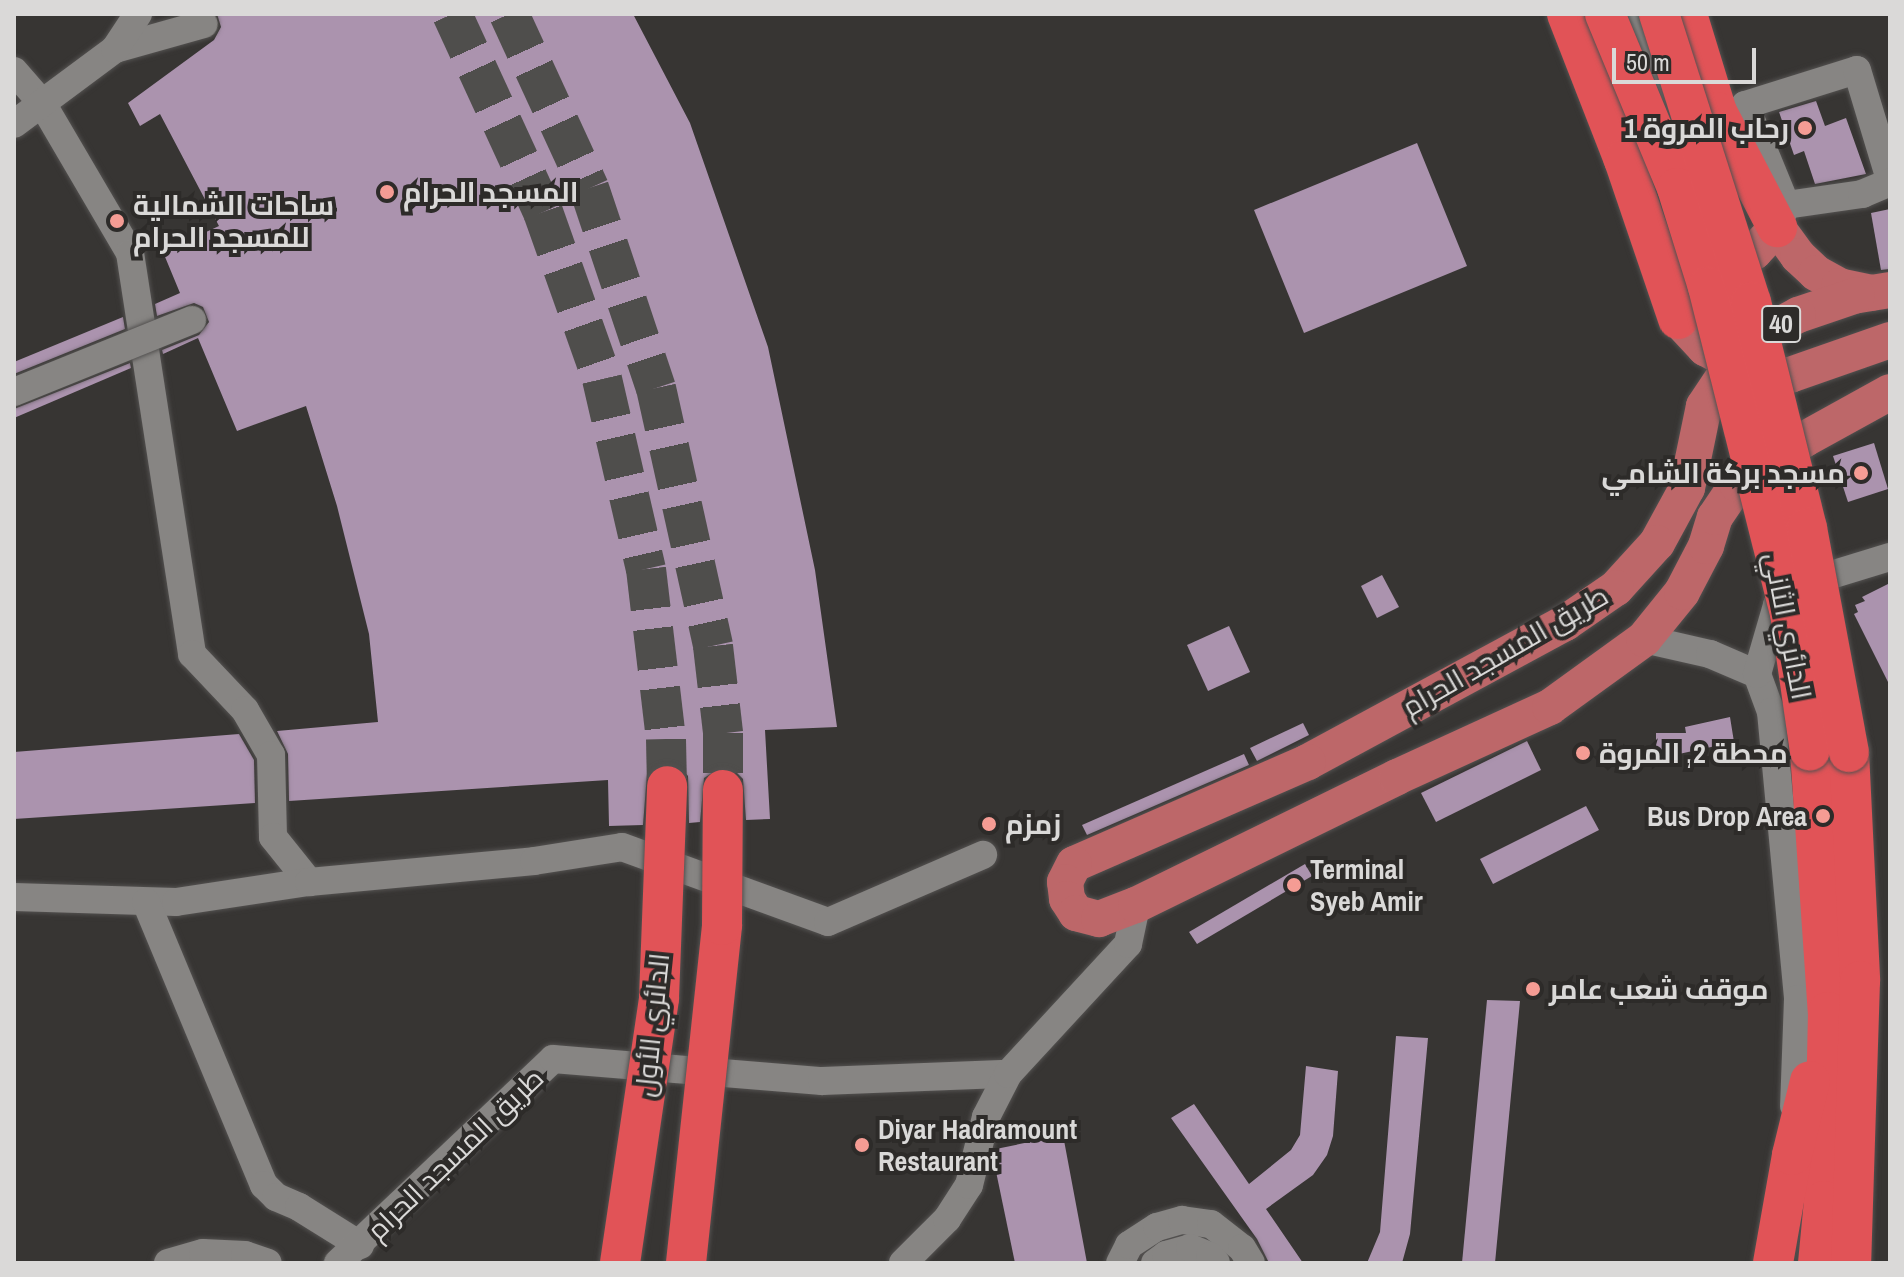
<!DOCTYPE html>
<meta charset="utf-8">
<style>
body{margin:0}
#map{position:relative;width:1904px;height:1277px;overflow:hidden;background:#373533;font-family:"Archivo Narrow",Cairo,sans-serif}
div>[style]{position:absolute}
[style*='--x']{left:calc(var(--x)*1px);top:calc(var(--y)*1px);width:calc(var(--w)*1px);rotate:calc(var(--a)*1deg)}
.building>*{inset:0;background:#ab93ae}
.highway-tunnel>*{height:40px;margin-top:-20px;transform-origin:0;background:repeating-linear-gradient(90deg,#4f4e4c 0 40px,transparent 0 60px)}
.roads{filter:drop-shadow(0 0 2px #535150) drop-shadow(0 0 2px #535150)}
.minor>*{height:28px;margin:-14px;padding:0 14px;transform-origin:14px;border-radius:14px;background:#878583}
.major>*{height:36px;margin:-18px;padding:0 18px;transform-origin:18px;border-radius:18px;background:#bd6769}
.highway>*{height:40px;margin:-20px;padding:0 20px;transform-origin:20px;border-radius:20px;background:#e15357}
.bridges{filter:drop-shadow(0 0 2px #535150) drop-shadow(0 0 2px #535150)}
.minor-bridge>*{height:28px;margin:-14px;padding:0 14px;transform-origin:14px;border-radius:14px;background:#878583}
.highway-bridge>*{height:40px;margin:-20px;padding:0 20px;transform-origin:20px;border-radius:20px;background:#e15357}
.dots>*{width:22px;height:22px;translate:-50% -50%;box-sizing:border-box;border:4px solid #2d2b29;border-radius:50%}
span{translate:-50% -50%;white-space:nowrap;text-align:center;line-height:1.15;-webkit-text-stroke:8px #2d2b29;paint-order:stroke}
.shield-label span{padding:2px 6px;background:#2d2b29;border:2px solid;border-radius:6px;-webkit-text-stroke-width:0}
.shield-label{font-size:26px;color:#dad9d8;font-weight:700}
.poi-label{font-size:28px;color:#dad9d8;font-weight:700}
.right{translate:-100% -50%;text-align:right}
.left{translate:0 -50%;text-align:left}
.street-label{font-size:28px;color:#dad9d8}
.frame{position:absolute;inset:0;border:16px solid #dad9d8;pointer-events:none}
.scale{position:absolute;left:1612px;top:48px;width:144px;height:36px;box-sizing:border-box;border:4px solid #dad9d8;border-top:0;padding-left:10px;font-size:24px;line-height:28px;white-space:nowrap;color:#dad9d8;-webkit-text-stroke:6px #2d2b29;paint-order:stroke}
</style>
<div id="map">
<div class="building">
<div style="clip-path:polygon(217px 14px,633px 14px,690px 123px,768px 347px,815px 570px,837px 727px,765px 730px,770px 819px,746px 820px,743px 779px,735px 771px,722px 767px,704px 778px,700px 822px,689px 823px,688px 776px,679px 766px,667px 763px,656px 766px,647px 774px,643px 825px,609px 826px,608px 780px,289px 801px,288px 754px,277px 731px,378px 722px,369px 634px,337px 506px,306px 406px,237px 431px,198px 338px,163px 354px,162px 350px,199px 335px,209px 322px,203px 307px,194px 303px,157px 316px,155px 304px,180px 293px,163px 252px,219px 226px,160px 114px,140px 126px,128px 103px,214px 40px,221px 27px)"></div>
<div style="clip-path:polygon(1816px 101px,1825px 126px,1846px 118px,1866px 174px,1815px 184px,1804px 151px,1794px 155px,1779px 112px)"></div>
<div style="clip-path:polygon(1417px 143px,1467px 266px,1304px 333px,1254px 210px)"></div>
<div style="clip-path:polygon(1890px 209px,1890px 269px,1881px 270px,1871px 213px)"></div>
<div style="clip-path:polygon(123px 317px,125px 329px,14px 374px,14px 362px)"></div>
<div style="clip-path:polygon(130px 363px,131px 368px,14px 418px,14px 409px)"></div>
<div style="clip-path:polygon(1874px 443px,1888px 489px,1848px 502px,1833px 456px)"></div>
<div style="clip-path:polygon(1382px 575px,1399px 607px,1377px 618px,1361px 586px)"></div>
<div style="clip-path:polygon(1890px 583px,1890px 686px,1854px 614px,1858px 612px,1855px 605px,1865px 601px,1862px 597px)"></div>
<div style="clip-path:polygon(1229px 626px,1250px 672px,1208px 691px,1187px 645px)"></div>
<div style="clip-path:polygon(1730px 717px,1734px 742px,1656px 759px,1656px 733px,1686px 733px,1685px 727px)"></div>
<div style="clip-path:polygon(1303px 723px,1309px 735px,1257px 761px,1250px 748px)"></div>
<div style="clip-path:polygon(239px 734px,254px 760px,255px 803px,14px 819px,14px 752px)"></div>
<div style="clip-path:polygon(1527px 741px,1541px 770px,1436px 822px,1421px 793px)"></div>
<div style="clip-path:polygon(1244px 754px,1249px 765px,1087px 835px,1082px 825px)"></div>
<div style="clip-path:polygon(1586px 806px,1599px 830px,1493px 884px,1480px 859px)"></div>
<div style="clip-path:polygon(1305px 864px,1312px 876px,1197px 944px,1189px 932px)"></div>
<div style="clip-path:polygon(1487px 1000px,1520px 1001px,1495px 1263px,1462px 1263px)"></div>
<div style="clip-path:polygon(1396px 1036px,1428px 1038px,1410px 1234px,1402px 1263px,1367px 1263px,1380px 1232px)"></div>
<div style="clip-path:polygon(1306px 1066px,1338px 1071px,1333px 1136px,1327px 1155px,1313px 1175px,1266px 1209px,1303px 1263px,1269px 1263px,1257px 1239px,1171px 1118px,1194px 1104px,1249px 1184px,1291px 1150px,1300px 1135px)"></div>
<div style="clip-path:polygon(1063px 1135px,1087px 1263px,1015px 1263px,993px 1157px,996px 1149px)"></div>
</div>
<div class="highway-tunnel">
<div style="--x:452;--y:14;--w:218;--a:65.3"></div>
<div style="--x:543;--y:212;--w:177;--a:70.5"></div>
<div style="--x:602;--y:379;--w:195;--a:77"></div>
<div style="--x:646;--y:569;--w:171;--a:83.3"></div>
<div style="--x:666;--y:739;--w:47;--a:88.8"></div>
<div style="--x:509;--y:14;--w:192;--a:65.3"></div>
<div style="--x:589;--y:188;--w:211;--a:71.5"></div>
<div style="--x:656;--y:388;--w:264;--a:77.5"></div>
<div style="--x:713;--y:646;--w:88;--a:83.4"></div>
<div style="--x:723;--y:733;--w:57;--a:90"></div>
</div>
<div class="roads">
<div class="minor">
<div style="--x:1629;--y:14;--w:107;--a:69.2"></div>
<div style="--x:115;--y:49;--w:92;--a:-15.7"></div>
<div style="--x:14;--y:71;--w:43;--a:48.8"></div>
<div style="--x:42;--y:103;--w:174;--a:59.6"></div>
<div style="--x:130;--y:253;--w:406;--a:81.2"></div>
<div style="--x:192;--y:654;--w:77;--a:46.6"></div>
<div style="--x:245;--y:710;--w:52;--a:60"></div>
<div style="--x:271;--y:755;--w:82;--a:88.6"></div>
<div style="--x:273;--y:837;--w:58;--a:51.3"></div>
<div style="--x:14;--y:124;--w:126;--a:-36.6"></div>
<div style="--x:115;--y:49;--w:42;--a:-56.7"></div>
<div style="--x:1786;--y:205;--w:108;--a:-112.3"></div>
<div style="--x:1745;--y:105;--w:117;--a:-17.4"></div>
<div style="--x:1857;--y:70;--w:114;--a:73.2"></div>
<div style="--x:1780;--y:220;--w:16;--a:-68"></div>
<div style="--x:1786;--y:205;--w:77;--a:-8.2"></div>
<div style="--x:1862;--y:194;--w:30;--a:-23"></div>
<div style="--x:1644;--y:639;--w:68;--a:12.8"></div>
<div style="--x:1710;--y:654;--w:51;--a:23.1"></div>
<div style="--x:1757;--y:674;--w:40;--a:69.8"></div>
<div style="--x:1771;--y:712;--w:288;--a:84.6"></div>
<div style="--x:1798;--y:999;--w:107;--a:92.1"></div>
<div style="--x:1757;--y:674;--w:72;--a:-73.8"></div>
<div style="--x:1777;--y:605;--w:26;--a:-47"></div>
<div style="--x:1795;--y:586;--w:99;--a:-17"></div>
<div style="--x:14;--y:897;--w:162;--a:1.8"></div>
<div style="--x:176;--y:902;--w:134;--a:-8.6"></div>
<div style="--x:309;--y:882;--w:226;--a:-5.3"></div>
<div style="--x:534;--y:861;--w:89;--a:-9"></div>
<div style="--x:622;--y:847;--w:219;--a:20"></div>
<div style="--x:828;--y:922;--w:169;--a:-23.4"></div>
<div style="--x:146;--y:902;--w:307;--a:67.4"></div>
<div style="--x:264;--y:1185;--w:17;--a:45"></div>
<div style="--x:276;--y:1197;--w:25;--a:23"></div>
<div style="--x:299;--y:1207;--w:72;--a:31.9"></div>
<div style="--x:168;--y:1263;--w:36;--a:-16"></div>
<div style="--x:203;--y:1253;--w:42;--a:2.7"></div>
<div style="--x:245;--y:1255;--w:24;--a:19"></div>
<div style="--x:338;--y:1263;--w:296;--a:-43.5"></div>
<div style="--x:553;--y:1059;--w:270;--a:4.7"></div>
<div style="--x:822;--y:1081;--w:186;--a:-2.2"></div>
<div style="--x:903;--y:1263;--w:62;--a:-45"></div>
<div style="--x:947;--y:1219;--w:40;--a:-57.1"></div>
<div style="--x:969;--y:1185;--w:70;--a:-76"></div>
<div style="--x:986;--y:1117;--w:48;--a:-62.9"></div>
<div style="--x:1008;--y:1074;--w:177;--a:-47.3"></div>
<div style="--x:1128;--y:944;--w:40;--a:-78"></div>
<div style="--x:1120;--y:1263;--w:20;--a:-63"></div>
<div style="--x:1129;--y:1245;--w:33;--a:-33"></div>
<div style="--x:1157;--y:1227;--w:26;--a:-16"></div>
<div style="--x:1182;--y:1220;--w:29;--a:8"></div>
<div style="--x:1211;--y:1224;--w:39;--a:38"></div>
<div style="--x:1242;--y:1248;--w:17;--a:59"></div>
<div style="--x:1155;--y:1263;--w:14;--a:-36"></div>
<div style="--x:1166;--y:1255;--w:25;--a:-16"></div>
<div style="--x:1190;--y:1248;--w:22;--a:22"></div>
<div style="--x:1210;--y:1256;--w:9;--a:49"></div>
</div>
<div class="major">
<div style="--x:1709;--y:266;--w:14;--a:-4"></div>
<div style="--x:1723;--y:265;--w:34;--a:-23"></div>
<div style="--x:1754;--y:252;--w:34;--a:-47"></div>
<div style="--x:1777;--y:227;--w:36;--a:54"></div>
<div style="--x:1798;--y:256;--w:25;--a:43"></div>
<div style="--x:1816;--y:273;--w:26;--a:29"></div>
<div style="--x:1839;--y:286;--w:33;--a:12"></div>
<div style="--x:1890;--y:290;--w:33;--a:171"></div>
<div style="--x:1857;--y:295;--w:62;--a:161.3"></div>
<div style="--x:1798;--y:315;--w:59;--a:151.7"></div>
<div style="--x:1746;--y:343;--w:76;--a:123.7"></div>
<div style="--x:1704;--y:406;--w:84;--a:101.7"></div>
<div style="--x:1687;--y:488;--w:63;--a:118.6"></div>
<div style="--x:1657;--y:543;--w:61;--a:132.3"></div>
<div style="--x:1616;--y:588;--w:62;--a:145.5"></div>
<div style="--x:1565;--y:623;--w:292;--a:151.6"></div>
<div style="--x:1308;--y:762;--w:255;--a:156.4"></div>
<div style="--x:1074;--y:864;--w:20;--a:117"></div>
<div style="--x:1065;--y:882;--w:17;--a:83"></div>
<div style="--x:1067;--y:899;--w:17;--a:57"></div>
<div style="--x:1076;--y:913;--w:24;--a:15"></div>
<div style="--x:1099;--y:919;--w:40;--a:-21"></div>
<div style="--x:1136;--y:905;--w:291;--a:-26.1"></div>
<div style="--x:1397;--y:777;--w:168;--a:-24.6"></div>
<div style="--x:1550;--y:707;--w:116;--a:-35.9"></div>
<div style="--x:1644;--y:639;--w:60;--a:-51"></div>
<div style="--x:1682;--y:592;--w:52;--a:-62.4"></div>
<div style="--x:1706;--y:546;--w:30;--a:-73"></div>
<div style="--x:1715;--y:517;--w:40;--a:-56"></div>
<div style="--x:1737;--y:484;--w:82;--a:-33.5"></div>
<div style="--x:1805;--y:439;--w:97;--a:-28.9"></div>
<div style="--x:1678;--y:319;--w:40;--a:47"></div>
<div style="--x:1705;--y:348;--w:57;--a:28.4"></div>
<div style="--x:1755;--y:375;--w:35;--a:0"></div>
<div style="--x:1790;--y:375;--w:106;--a:-19.3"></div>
</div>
<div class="highway">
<div style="--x:1567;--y:14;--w:157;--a:68.7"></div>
<div style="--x:1624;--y:160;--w:168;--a:71.2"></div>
<div style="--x:1687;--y:14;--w:102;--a:73"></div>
<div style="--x:1717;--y:112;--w:130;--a:62.4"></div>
<div style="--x:1810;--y:751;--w:262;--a:86.1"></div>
<div style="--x:1828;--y:1012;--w:189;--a:91.2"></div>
<div style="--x:1824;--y:1201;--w:62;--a:95.5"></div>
<div style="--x:1849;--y:752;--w:229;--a:87.2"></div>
<div style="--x:1860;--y:981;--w:282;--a:91.8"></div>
<div style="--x:1773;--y:1263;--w:110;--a:-80"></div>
<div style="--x:1792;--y:1155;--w:76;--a:-76.3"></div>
</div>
</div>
<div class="bridges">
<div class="minor-bridge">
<div style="--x:14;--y:392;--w:192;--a:-22"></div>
</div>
<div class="highway-bridge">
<div style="--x:1605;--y:14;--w:188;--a:67.5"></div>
<div style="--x:1677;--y:188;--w:104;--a:72.6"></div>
<div style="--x:1708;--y:287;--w:336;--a:75.9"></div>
<div style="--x:1790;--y:613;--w:139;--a:81.8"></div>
<div style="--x:1659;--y:14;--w:302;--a:72.3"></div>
<div style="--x:1751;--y:302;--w:233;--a:76.1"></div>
<div style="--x:1807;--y:528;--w:228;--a:79.4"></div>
<div style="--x:620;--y:1263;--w:268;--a:-81.6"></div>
<div style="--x:659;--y:998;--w:212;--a:-87.8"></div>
<div style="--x:686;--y:1263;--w:340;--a:-83.9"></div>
<div style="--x:722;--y:925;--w:135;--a:-89.6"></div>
</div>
</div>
<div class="dots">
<div style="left:1805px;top:128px;background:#f59c94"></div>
<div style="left:387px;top:192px;background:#f59c94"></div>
<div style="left:117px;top:221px;background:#f59c94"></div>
<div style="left:1861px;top:473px;background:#f59c94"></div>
<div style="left:1583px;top:753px;background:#f59c94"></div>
<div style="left:1823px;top:816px;background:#f59c94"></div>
<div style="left:989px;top:824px;background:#f59c94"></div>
<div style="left:1294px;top:885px;background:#f59c94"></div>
<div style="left:1533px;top:989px;background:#f59c94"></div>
<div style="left:862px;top:1145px;background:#f59c94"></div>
</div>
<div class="shield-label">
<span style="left:1781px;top:324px">40</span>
</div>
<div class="poi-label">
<span class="right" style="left:1789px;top:128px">رحاب المروة 1</span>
<span class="left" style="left:403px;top:192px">المسجد الحرام</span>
<span class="left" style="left:133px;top:221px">ساحات الشمالية<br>للمسجد الحرام</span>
<span class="right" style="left:1845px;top:473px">مسجد بركة الشامي</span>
<span class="left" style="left:1599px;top:753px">محطة 2, المروة</span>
<span class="right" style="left:1807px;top:816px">Bus Drop Area</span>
<span class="left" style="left:1005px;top:824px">زمزم</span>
<span class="left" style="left:1310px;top:885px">Terminal<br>Syeb Amir</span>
<span class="left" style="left:1549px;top:989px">موقف شعب عامر</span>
<span class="left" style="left:878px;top:1145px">Diyar Hadramount<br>Restaurant</span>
</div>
<div class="street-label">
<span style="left:1788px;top:626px;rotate:79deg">الدائري الثاني</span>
<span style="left:1505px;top:651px;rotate:-30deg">طريق المسجد الحرام</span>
<span style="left:652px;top:1025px;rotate:-84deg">الدائري الأول</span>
<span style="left:455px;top:1154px;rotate:-44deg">طريق المسجد الحرام</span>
</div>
<div class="frame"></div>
<div class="scale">50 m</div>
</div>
